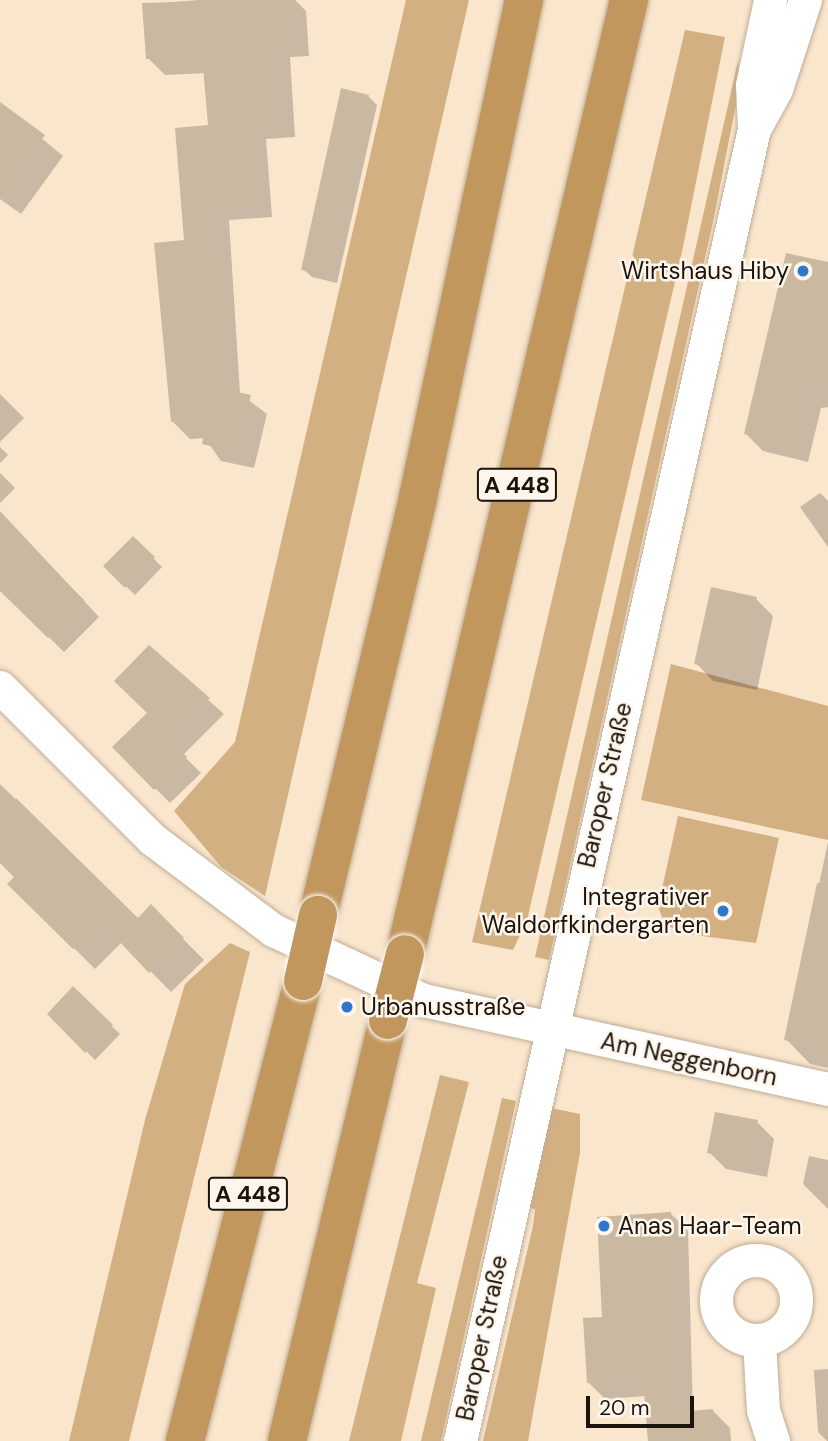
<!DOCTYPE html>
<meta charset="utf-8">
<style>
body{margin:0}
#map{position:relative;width:828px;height:1441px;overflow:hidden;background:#fae6cd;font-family:"DM Sans",sans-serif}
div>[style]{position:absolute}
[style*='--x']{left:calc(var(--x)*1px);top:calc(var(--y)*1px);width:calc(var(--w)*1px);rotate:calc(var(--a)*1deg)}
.green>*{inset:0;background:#d3b082}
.shadow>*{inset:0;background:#0003}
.building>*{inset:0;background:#cbb8a0}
.roads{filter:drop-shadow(0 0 2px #c0ad95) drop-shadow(0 0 2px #c0ad95)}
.street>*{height:33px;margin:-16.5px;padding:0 16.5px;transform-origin:16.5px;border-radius:16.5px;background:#fff}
.street>.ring{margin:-16.5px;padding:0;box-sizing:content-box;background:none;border:33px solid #fff;border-radius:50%}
.highway>*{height:38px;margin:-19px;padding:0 19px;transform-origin:19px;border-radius:19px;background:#c2975e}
.bridges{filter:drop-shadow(0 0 2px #fff) drop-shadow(0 0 2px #fff)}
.highway-bridge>*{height:38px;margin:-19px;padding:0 19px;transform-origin:19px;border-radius:19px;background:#c2975e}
.dots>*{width:19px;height:19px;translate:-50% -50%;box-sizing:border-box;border:4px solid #fef6ec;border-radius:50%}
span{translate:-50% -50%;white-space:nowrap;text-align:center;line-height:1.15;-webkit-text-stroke:5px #fef6ec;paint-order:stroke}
.shield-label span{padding:2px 5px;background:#fef6ec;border:2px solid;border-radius:5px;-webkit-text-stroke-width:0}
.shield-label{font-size:23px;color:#1a140b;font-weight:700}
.poi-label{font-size:24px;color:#1a140b}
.right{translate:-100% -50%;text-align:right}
.left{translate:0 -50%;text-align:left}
.street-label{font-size:24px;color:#1a140b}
.scale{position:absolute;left:586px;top:1396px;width:108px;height:32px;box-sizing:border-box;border:4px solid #1a140b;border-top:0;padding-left:9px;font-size:21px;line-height:24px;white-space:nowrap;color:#1a140b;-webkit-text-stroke:5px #fef6ec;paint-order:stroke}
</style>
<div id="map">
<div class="green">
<div style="clip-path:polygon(406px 0,469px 0,265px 896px,221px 867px,174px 811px,235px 742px)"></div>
<div style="clip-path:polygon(685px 30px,725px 37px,683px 247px,527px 920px,513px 950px,472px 942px)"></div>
<div style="clip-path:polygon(738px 61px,739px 89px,713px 222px,549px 960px,535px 957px)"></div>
<div style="clip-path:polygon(671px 664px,828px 706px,828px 840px,641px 800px)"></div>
<div style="clip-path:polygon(678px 816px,779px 838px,756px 943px,679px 933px,664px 922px,658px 907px)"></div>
<div style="clip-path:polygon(230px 943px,250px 952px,129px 1441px,69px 1441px,145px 1120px,185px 984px)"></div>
<div style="clip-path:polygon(440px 1075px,469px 1082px,417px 1283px,436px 1288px,401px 1441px,349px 1441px)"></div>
<div style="clip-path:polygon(502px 1098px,516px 1101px,441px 1441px,421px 1441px)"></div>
<div style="clip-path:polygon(551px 1108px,580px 1114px,580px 1153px,528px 1441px,483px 1441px,533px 1226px,535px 1209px,529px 1208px)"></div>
</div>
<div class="shadow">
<div style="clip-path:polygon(200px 0,295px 0,306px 11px,309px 56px,290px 57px,295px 137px,266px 139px,272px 217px,229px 220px,240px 394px,267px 414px,254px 468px,221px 461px,205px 438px,190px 439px,173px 422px,186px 242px,210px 126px,206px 73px,165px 75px,148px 58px,144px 4px)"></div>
<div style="clip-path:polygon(368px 96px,377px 105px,337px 283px,312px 277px,303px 269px)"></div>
<div style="clip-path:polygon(0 104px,63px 156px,21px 214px,0 199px)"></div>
<div style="clip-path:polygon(828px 264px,828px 407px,821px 408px,808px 462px,763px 451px,746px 434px)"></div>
<div style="clip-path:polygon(0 394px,24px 418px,0 442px)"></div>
<div style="clip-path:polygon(0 447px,8px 455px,0 463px)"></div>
<div style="clip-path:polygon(0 473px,15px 488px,0 503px)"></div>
<div style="clip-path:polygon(820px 493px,828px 501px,828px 547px,800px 507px)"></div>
<div style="clip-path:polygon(0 511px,99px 617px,64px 652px,0 589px)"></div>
<div style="clip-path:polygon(133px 538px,162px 567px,135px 595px,105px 566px)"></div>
<div style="clip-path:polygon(756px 599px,773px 616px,757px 690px,713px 681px,696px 663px)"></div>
<div style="clip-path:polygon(149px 647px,224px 714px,183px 755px,201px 773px,170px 803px,114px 747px,149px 713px)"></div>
<div style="clip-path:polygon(0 784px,138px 920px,151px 907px,204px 960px,171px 992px,122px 942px,95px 969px,10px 884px,17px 877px,0 861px)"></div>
<div style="clip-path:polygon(828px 842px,828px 1068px,810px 1064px,786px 1039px)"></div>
<div style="clip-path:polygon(73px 989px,120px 1034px,95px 1060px,49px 1014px)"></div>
<div style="clip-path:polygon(757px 1122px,774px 1139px,767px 1177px,726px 1169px,709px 1152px)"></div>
<div style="clip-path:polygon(809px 1156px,828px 1160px,828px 1209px,803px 1184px)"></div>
<div style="clip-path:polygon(671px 1214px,688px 1231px,693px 1413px,713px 1411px,730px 1428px,731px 1441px,648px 1441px,646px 1396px,605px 1399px,588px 1382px,604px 1319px)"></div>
<div style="clip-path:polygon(828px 1369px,828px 1441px,827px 1441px,818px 1432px,814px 1370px)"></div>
</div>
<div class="building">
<div style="clip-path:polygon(290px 0,293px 39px,273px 40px,278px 120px,250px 122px,255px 200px,212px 203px,224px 389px,251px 395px,237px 452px,202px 444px,207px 420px,171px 422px,154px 243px,184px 240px,175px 128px,208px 125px,202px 55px,146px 59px,142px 3px)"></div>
<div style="clip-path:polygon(341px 88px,369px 95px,329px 275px,301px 270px)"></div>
<div style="clip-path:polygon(0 102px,45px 135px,0 195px)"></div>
<div style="clip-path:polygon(786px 253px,828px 262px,828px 385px,803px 391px,790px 445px,744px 434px)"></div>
<div style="clip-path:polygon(0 516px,85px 601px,48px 638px,0 591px)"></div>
<div style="clip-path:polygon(133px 536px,155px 557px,125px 588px,103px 566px)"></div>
<div style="clip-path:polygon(711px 587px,757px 597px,740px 674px,694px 664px)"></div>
<div style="clip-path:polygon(149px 645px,210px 698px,169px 739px,187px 757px,154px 790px,112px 747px,147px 713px,114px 681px)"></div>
<div style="clip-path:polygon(16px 798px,138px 918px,151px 904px,184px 938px,149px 973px,101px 922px,73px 949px,7px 884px,14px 877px,0 863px,0 814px)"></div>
<div style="clip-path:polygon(817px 883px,828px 885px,828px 1050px,784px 1040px)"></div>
<div style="clip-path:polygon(73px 986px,113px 1025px,85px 1053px,47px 1014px)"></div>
<div style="clip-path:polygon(715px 1112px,758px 1120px,750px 1161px,707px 1153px)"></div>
<div style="clip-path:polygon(671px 1212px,678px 1412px,713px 1409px,716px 1441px,648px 1441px,643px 1379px,587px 1383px,583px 1318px,602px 1317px,597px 1217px)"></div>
</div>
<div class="roads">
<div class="street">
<div style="--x:754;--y:129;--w:46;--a:-61.2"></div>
<div style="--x:776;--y:89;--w:94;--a:-72"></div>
<div style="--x:0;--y:687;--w:215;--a:45"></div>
<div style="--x:152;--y:839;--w:151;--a:36.9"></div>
<div style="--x:273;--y:930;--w:166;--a:25"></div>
<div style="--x:423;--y:1000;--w:415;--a:12.4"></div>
<div class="ring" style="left:716px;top:1260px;width:47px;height:47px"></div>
<div style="--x:759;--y:1341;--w:69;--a:86.7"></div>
<div style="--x:763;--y:1410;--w:33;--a:72"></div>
<div style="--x:460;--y:1441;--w:1345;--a:-77.37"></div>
<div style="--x:754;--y:129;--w:44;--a:-92.6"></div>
<div style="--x:752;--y:85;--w:87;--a:-78"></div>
</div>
<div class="highway">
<div style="--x:318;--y:915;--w:425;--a:-76.5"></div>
<div style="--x:417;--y:502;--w:513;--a:-77.97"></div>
<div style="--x:405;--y:954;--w:980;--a:-76.79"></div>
<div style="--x:185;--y:1441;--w:475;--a:-75.6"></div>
<div style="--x:287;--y:1441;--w:433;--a:-76.5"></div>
</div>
</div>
<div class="bridges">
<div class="highway-bridge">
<div style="--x:303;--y:981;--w:68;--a:-77.2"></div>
<div style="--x:388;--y:1020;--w:68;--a:-75.6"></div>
</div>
</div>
<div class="dots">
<div style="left:803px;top:271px;background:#2f78c9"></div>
<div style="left:723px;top:911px;background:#2f78c9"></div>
<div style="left:347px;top:1007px;background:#2f78c9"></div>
<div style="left:604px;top:1226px;background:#2f78c9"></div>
</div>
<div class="shield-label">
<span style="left:517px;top:485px">A 448</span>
<span style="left:248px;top:1194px">A 448</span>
</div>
<div class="poi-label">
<span class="right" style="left:789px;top:271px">Wirtshaus Hiby</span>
<span class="right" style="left:709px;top:911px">Integrativer<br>Waldorfkindergarten</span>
<span class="left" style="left:361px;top:1007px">Urbanusstraße</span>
<span class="left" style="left:618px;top:1226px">Anas Haar-Team</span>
</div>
<div class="street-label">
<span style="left:605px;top:785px;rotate:-77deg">Baroper Straße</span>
<span style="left:689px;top:1059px;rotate:12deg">Am Neggenborn</span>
<span style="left:482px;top:1338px;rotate:-78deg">Baroper Straße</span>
</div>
<div class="scale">20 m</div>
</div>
